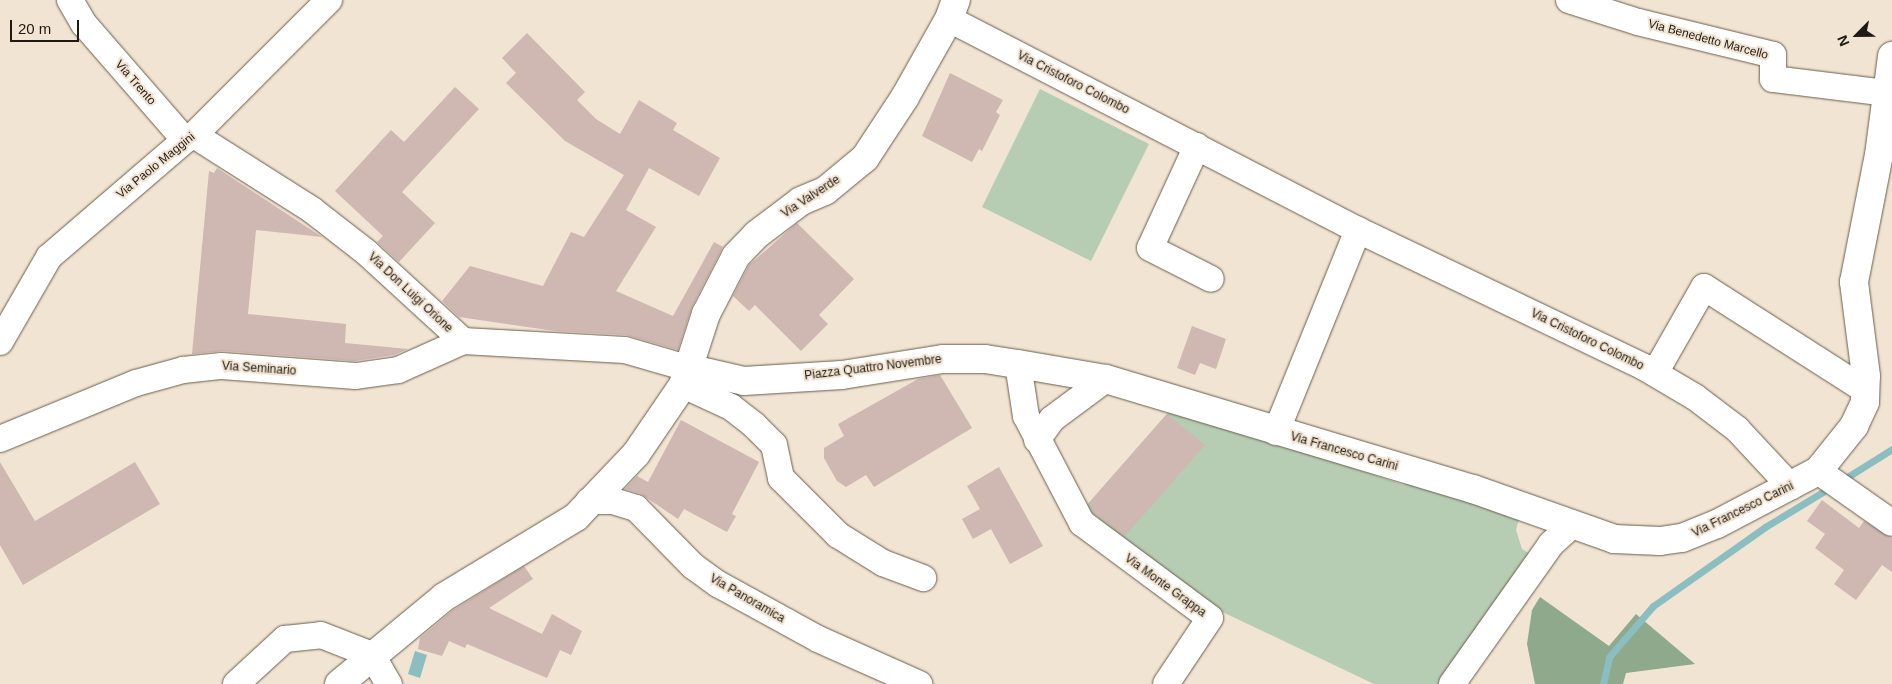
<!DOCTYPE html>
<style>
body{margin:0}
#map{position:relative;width:1892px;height:684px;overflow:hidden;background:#f2e4d2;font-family:Helvetica,sans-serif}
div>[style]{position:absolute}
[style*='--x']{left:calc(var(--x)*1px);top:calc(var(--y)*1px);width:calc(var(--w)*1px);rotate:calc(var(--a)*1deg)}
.green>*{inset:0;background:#b6cdb3}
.forest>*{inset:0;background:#8ea98b}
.water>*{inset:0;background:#8cbdc0}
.stream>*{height:7px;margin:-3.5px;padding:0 3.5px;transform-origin:3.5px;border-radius:3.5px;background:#8cbdc0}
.building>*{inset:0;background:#cfb7b2}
.roads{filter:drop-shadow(0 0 1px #6a5d4e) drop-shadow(0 0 1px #6a5d4e)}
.minor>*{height:26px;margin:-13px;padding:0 13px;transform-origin:13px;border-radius:13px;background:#fff}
.tertiary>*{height:28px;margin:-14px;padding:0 14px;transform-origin:14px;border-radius:14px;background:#fff}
span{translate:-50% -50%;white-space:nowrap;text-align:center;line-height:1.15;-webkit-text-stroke:4px #f2e4d2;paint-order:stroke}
.street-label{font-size:12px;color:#1f1a14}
.north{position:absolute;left:1832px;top:10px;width:50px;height:50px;-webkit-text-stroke:4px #f2e4d2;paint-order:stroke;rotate:247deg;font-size:14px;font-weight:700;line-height:20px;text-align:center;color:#1f1a14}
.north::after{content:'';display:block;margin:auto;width:18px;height:22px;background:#1f1a14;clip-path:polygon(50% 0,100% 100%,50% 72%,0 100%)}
.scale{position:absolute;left:10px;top:20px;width:69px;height:22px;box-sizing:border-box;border:2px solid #1f1a14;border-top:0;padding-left:6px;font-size:15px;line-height:18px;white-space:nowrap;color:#1f1a14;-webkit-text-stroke:4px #f2e4d2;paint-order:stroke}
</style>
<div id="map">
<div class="green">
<div style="clip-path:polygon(1040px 89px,1149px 144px,1091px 261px,982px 207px)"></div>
<div style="clip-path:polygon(1172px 408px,1404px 485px,1408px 479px,1519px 519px,1516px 530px,1522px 549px,1533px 556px,1440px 684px,1374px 684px,1195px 599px,1085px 507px)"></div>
</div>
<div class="forest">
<div style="clip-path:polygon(1540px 597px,1609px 646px,1636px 614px,1695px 664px,1626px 673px,1623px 684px,1535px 684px,1527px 644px,1532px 610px)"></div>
</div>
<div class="water">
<div style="clip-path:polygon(415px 651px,427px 655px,420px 678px,408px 674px)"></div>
</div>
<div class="stream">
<div style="--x:1841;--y:481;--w:60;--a:-32.1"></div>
<div style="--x:1603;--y:684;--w:28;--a:-77"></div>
<div style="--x:1609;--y:657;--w:67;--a:-49.2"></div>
<div style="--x:1653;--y:606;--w:137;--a:-35.2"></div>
<div style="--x:1765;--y:527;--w:77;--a:-31.2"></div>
</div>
<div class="building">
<div style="clip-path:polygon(527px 33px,585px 92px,577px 100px,596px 119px,620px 134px,639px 100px,677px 123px,673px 130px,720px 158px,699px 196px,649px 168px,626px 210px,656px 227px,616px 291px,673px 316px,714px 242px,723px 247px,692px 307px,678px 350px,626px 335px,555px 331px,459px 317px,442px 301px,470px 266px,543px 286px,571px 232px,584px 237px,624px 175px,565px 141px,506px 83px,516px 73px,502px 58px)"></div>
<div style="clip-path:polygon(950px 73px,1003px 100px,996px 112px,1000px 115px,982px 151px,979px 149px,972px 162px,922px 136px)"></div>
<div style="clip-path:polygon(455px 87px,479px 109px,402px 192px,435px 223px,399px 262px,377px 242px,383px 236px,335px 191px,391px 130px,404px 142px)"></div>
<div style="clip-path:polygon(217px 168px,322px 237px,256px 230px,248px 314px,346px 324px,345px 343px,408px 349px,394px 355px,355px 361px,223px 351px,192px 354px,209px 171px,214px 173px)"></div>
<div style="clip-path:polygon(797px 223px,854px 279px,819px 315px,828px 324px,801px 351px,755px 305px,749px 311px,733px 296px,749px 265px)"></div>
<div style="clip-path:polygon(1192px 326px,1226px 339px,1216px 369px,1200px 363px,1195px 375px,1177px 368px)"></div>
<div style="clip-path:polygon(940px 375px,972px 428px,874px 487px,866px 475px,846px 487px,837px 481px,824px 458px,824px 448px,844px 436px,838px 424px,918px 379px)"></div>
<div style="clip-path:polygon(1167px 414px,1205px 445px,1125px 536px,1094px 513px,1089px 503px)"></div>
<div style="clip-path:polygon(681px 420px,759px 462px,732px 514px,736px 516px,727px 532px,684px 509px,678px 519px,641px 494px,625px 489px,637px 476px,648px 482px)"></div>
<div style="clip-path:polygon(0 462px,35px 521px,135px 462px,160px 504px,23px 585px,0 545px)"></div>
<div style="clip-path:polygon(999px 467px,1043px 546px,1010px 564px,991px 529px,973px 539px,962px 519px,980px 509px,967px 486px)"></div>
<div style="clip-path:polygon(1822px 500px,1859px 528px,1864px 521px,1892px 538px,1892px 572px,1882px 565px,1856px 600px,1834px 584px,1844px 570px,1815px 548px,1825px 534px,1807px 521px)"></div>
<div style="clip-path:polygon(524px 566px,533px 579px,489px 608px,542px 634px,552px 614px,582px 631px,571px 655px,560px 650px,547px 678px,467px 644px,465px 648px,449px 641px,442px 656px,418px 649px,420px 638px,453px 610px)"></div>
</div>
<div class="roads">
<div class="minor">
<div style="--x:70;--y:0;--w:28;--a:60"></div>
<div style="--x:84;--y:24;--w:154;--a:49"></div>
<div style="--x:1569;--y:0;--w:72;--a:17.7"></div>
<div style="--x:1638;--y:22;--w:139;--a:13.7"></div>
<div style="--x:1773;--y:55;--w:24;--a:90"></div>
<div style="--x:1773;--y:79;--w:115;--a:7"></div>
<div style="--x:949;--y:19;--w:460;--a:27.3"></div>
<div style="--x:1358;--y:230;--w:317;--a:25.6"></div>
<div style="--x:1644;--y:367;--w:59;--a:30.5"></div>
<div style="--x:1695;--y:397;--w:53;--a:37.3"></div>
<div style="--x:1737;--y:429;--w:79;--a:47"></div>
<div style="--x:194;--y:135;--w:140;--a:32.4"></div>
<div style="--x:312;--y:210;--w:68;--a:37.9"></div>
<div style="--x:366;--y:252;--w:132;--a:42.5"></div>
<div style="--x:463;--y:341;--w:162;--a:3.2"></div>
<div style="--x:625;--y:350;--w:65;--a:16.2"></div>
<div style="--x:1197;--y:146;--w:112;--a:114.7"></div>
<div style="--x:1150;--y:248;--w:68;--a:26.9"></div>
<div style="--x:0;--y:342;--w:98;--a:-60"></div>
<div style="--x:49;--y:257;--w:179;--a:-40.7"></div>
<div style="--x:185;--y:140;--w:10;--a:-29"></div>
<div style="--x:194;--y:135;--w:191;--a:-45"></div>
<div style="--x:1018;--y:364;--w:53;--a:81.3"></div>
<div style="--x:1026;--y:416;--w:121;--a:62.4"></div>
<div style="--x:1082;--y:523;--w:159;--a:36.6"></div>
<div style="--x:1210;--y:618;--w:79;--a:123.7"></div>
<div style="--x:1655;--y:373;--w:99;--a:-60.3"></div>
<div style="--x:1704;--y:287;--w:191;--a:32.6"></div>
<div style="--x:683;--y:385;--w:53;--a:24.6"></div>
<div style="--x:731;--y:407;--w:29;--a:38"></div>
<div style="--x:754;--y:425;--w:28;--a:45"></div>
<div style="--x:774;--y:445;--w:34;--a:78"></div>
<div style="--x:781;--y:478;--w:81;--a:45"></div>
<div style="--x:838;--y:535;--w:53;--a:31.9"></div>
<div style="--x:883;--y:563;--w:43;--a:20.6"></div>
<div style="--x:1276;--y:432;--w:218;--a:-67.9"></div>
<div style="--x:0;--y:439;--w:147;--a:-22.4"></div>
<div style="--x:136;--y:383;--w:49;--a:-15.5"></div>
<div style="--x:183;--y:370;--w:39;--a:-6"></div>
<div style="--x:222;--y:366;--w:134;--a:4.3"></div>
<div style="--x:356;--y:376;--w:42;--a:-8.1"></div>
<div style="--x:398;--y:370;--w:71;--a:-24"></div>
<div style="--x:1037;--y:440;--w:26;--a:-54"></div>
<div style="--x:1052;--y:419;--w:67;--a:-36.5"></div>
<div style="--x:1818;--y:471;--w:90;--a:35.1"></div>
<div style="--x:589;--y:501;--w:24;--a:0"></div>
<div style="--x:613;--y:501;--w:24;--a:17"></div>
<div style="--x:636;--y:508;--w:81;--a:45.5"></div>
<div style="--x:693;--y:566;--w:31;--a:36"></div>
<div style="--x:718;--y:584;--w:114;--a:28.8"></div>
<div style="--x:818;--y:639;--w:111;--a:24"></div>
<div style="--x:236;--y:684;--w:67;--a:-42.6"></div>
<div style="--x:285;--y:639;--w:36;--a:-6"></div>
<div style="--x:321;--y:635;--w:55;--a:21.4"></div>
<div style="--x:372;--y:655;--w:34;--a:60"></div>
<div style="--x:1452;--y:684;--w:171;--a:-54.7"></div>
<div style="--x:1551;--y:544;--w:28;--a:-42"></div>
</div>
<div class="tertiary">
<div style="--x:687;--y:368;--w:58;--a:12.8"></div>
<div style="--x:744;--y:381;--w:98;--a:-3.5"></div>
<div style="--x:842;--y:375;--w:102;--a:-9"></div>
<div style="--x:943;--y:359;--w:42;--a:0"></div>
<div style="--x:985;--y:359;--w:33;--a:9"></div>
<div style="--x:1018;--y:364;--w:89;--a:9.7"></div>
<div style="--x:1106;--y:379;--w:383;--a:16.7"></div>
<div style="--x:1473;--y:489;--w:150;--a:19.5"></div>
<div style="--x:1614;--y:539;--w:46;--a:2.5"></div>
<div style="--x:1660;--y:541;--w:22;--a:-8"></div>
<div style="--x:1682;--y:538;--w:38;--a:-22"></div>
<div style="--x:1717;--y:524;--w:114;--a:-27.7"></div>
<div style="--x:1818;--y:471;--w:58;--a:-51.3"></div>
<div style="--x:1854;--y:426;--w:26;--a:-65"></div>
<div style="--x:1865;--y:402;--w:26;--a:-88"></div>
<div style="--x:1866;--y:376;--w:95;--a:-97.3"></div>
<div style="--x:1854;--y:282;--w:129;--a:-78.9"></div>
<div style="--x:1879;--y:155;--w:100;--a:-82.5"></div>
<div style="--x:339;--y:684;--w:136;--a:-39.6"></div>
<div style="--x:444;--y:597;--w:154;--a:-31.2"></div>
<div style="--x:576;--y:517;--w:87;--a:-46.4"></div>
<div style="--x:636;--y:454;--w:83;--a:-55.7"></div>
<div style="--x:683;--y:385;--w:75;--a:-72.1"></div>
<div style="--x:706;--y:314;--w:65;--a:-62.7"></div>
<div style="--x:736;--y:256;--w:29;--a:-46"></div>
<div style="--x:756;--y:235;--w:56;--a:-37.1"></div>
<div style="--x:801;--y:201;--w:26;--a:-23"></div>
<div style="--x:825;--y:191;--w:52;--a:-39.5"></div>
<div style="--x:865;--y:158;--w:73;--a:-56.7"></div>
<div style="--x:905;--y:97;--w:90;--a:-60.6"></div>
<div style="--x:949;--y:19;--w:20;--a:-70"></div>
</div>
</div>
<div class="street-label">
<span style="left:1708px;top:40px;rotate:15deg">Via Benedetto Marcello</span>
<span style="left:135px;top:83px;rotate:49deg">Via Trento</span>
<span style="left:1073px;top:83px;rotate:27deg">Via Cristoforo Colombo</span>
<span style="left:156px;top:166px;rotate:-39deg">Via Paolo Maggini</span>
<span style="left:811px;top:197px;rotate:-33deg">Via Valverde</span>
<span style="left:410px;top:293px;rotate:43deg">Via Don Luigi Orione</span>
<span style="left:1587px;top:340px;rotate:26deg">Via Cristoforo Colombo</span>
<span style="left:873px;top:368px;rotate:-7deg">Piazza Quattro Novembre</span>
<span style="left:259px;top:369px;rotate:4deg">Via Seminario</span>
<span style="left:1344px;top:452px;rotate:16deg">Via Francesco Carini</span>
<span style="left:1743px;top:510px;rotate:-26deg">Via Francesco Carini</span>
<span style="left:1165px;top:586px;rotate:36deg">Via Monte Grappa</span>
<span style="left:747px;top:599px;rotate:30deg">Via Panoramica</span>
</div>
<div class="north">N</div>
<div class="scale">20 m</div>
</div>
